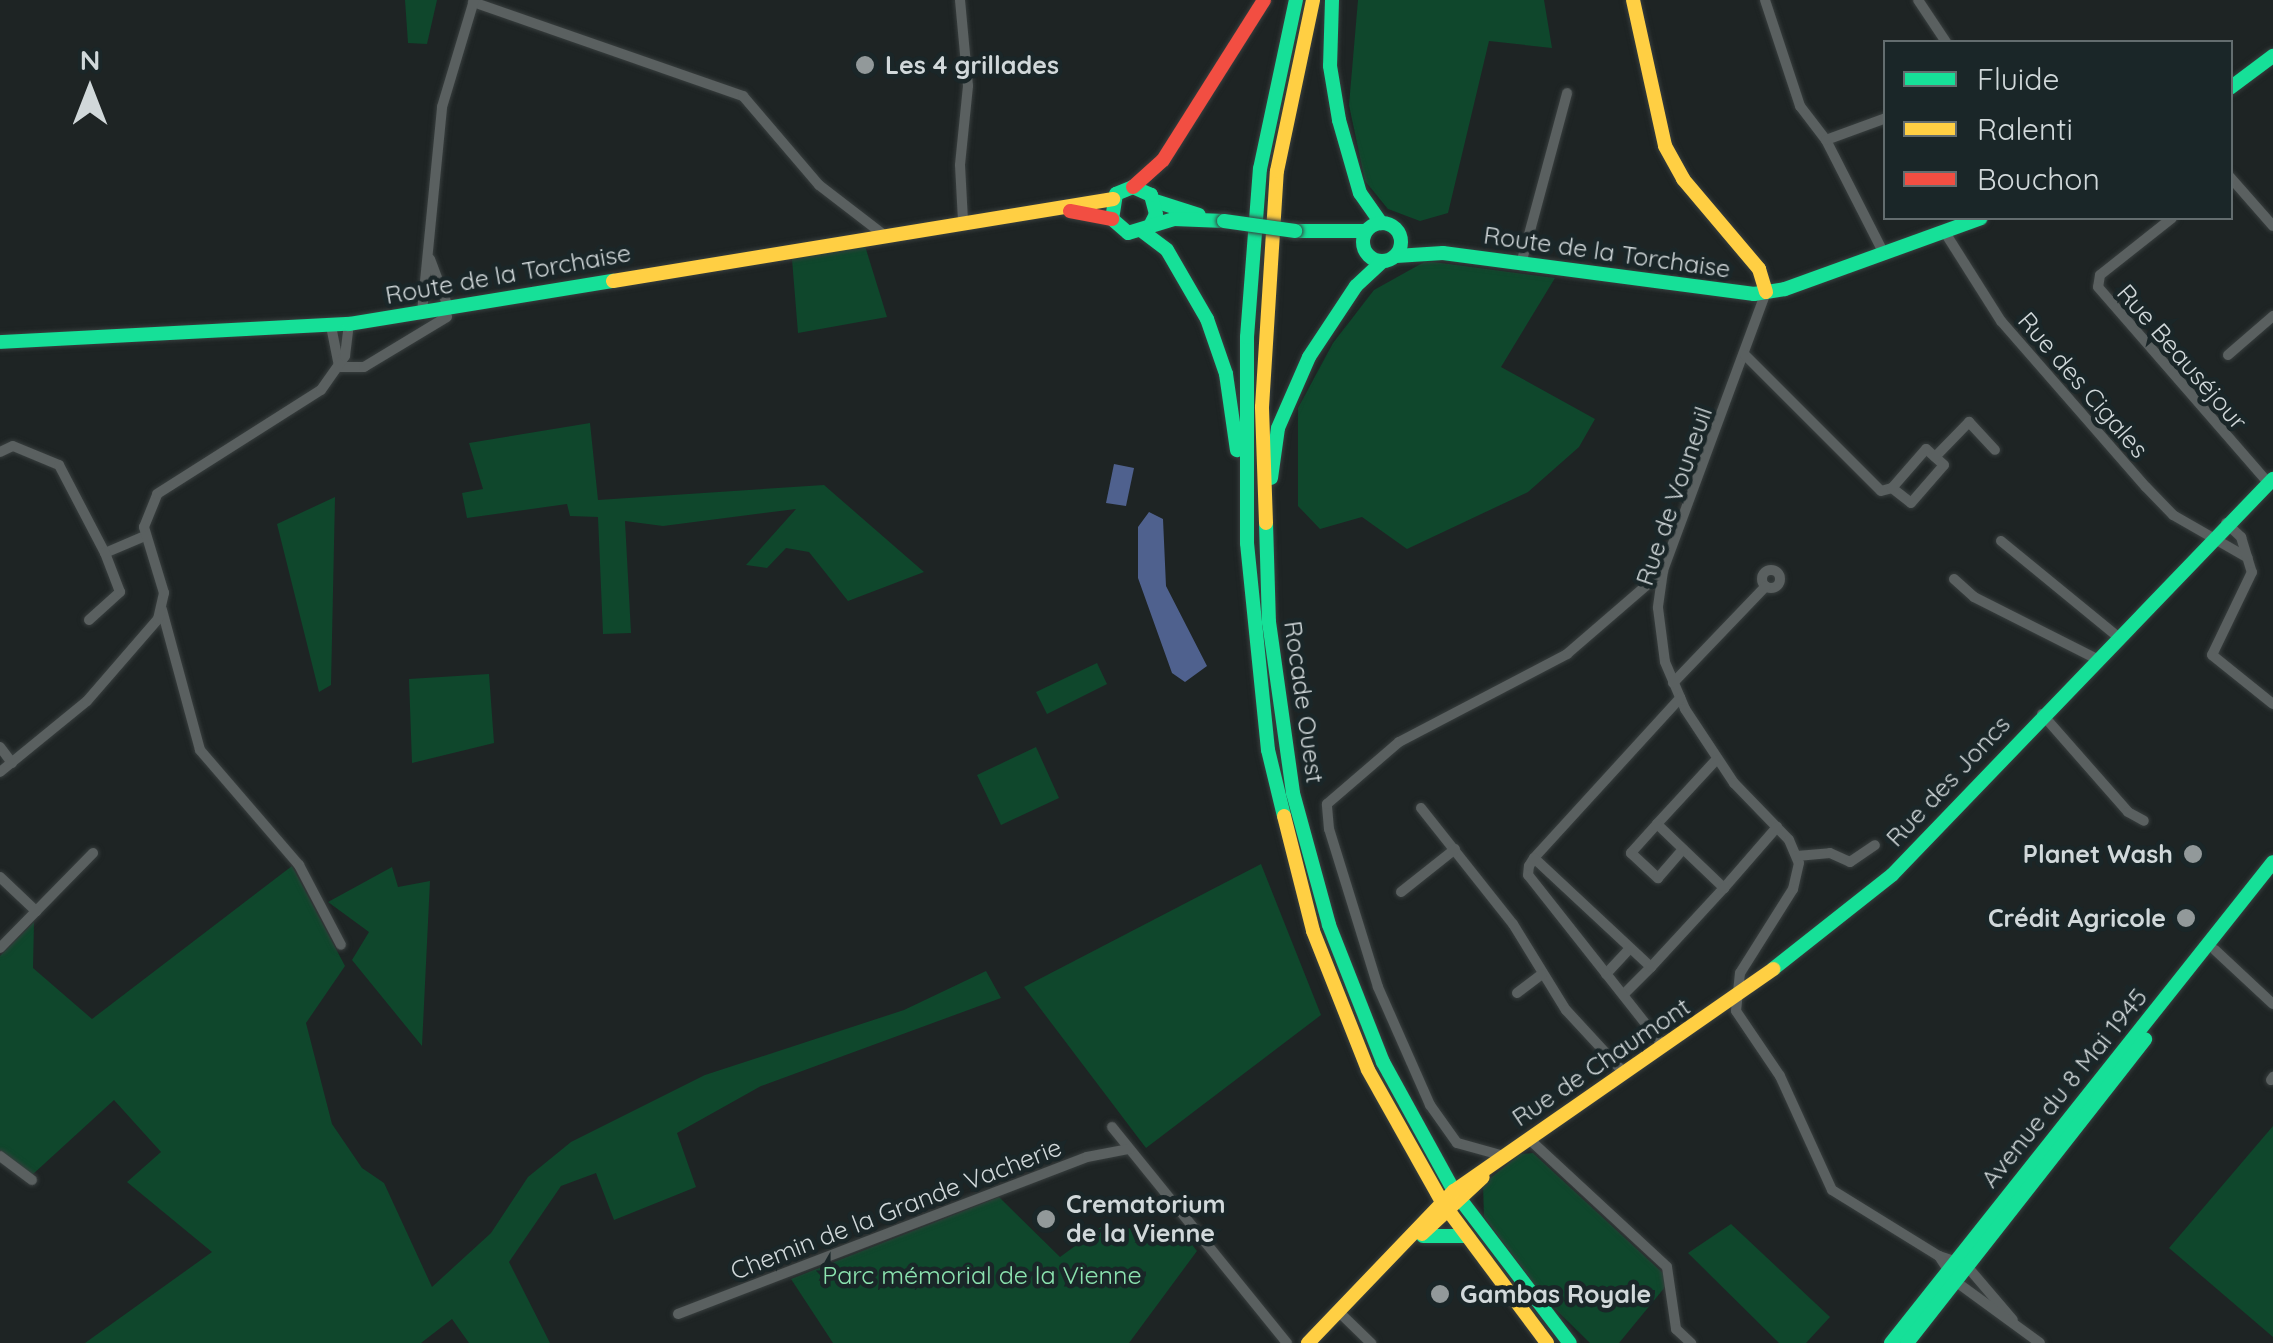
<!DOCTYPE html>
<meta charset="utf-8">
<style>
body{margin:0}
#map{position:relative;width:2273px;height:1343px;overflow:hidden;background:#1e2424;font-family:Quicksand,sans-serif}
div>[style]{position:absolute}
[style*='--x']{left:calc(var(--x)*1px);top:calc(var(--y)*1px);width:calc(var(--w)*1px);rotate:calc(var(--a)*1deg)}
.green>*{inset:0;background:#0f472c}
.water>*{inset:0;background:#4f618e}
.roads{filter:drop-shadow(0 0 2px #383e3e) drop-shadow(0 0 2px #383e3e)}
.street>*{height:10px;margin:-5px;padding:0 5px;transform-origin:5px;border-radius:5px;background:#5a6060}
.street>.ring{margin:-5px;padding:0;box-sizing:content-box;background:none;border:10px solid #5a6060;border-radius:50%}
.fast>*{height:14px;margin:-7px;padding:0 7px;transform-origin:7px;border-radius:7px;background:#16e098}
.fast>.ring{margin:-7px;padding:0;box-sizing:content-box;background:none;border:14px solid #16e098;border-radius:50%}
.slow>*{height:14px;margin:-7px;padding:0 7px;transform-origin:7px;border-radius:7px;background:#ffcf43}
.jam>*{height:14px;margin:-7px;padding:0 7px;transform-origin:7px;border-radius:7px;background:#f24e42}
.bridges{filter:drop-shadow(0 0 2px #383e3e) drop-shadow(0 0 2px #383e3e)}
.fast-bridge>*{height:14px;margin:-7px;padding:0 7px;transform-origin:7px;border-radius:7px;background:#16e098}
.dots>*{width:28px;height:28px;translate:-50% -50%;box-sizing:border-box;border:5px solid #1a2628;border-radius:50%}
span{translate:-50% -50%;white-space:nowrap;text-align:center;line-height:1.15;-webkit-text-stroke:9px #1a2628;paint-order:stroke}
.poi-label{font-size:25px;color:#d1d8da;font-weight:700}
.left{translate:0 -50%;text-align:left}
.right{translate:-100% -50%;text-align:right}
.street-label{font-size:25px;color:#d1d8da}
.park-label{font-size:25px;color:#8ce4b0}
.legend{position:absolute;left:1883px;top:40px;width:350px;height:180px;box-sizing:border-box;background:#1a2628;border:2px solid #636d6f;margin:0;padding:12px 18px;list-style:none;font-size:30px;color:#d1d8da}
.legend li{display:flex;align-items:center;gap:20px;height:50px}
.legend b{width:50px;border:2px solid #636d6f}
.north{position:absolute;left:40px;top:40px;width:100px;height:100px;-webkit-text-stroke:8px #1a2628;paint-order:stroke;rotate:0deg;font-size:28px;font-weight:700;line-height:40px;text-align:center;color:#d1d8da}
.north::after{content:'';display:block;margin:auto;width:35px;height:45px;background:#d1d8da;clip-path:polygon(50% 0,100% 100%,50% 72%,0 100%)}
</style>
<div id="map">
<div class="green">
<div style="clip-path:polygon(405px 0,437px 0,427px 44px,408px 43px)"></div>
<div style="clip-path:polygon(1358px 0,1544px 0,1552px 48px,1489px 41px,1448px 213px,1420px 221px,1388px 209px,1365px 181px,1349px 105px)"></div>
<div style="clip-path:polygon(865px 246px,887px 317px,798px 333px,792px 259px)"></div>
<div style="clip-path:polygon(1426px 261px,1555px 278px,1501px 367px,1595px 419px,1579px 447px,1528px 492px,1407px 549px,1362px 517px,1320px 529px,1298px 506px,1298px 408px,1333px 343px,1374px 290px)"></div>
<div style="clip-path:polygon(590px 423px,598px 500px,824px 485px,924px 572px,848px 601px,809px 552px,786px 548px,767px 568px,746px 565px,796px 509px,663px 526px,625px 521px,631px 633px,603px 634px,598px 517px,570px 516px,567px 504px,467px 518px,462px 493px,483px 489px,469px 443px)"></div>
<div style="clip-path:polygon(335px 497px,331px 685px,319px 692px,277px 524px)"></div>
<div style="clip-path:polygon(1097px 663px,1107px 684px,1047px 714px,1036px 692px)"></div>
<div style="clip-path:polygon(489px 674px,494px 743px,412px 763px,409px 679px)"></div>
<div style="clip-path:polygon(1036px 747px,1059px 798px,1001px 825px,977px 775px)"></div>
<div style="clip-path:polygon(1261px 864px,1321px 1015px,1146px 1148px,1024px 987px)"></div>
<div style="clip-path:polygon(292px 866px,345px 966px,306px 1023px,332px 1124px,362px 1168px,384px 1183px,432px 1287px,491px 1233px,528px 1177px,571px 1142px,705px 1075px,904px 1010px,986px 971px,1001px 998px,761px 1086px,677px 1133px,696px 1187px,614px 1220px,596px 1173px,561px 1186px,509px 1262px,550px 1343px,469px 1343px,452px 1319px,421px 1343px,85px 1343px,212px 1252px,127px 1182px,161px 1152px,114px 1100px,32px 1175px,0 1150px,0 956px,34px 922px,33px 968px,92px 1019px)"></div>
<div style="clip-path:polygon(392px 867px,398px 887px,430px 881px,422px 1046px,352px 960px,369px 932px,328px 902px)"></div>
<div style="clip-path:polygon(2273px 1126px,2273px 1337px,2169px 1248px)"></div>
<div style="clip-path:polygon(1533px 1153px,1664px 1274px,1665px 1287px,1619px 1343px,1590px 1343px,1546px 1300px,1484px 1217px,1483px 1184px,1520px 1154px)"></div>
<div style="clip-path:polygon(999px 1197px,1060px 1257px,1101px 1227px,1181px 1231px,1197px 1251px,1129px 1343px,833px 1343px,791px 1279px)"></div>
<div style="clip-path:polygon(1731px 1224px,1830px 1317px,1806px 1343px,1779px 1343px,1688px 1253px)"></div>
</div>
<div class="water">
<div style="clip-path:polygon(1114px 464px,1134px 468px,1126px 506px,1106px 503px)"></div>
<div style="clip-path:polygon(1149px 512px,1163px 519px,1166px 586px,1207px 666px,1185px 682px,1172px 673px,1138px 578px,1138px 527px)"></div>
</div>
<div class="roads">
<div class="street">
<div style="--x:960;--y:0;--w:86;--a:84.7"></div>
<div style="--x:968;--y:86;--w:79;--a:95.8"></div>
<div style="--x:960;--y:165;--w:56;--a:86.9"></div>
<div style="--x:1765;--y:0;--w:112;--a:71.7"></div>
<div style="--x:1800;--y:106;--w:43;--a:52.6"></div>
<div style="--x:1826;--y:140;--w:126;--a:63"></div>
<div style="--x:1918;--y:0;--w:50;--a:56.3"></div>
<div style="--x:473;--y:2;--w:286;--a:19.2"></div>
<div style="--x:743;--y:96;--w:117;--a:49.5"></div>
<div style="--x:819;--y:185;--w:82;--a:37.6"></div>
<div style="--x:1826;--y:140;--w:64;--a:-20.1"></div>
<div style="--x:2230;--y:177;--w:65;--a:48.7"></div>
<div style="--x:2172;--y:218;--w:92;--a:141.6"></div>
<div style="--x:2100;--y:275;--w:12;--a:99"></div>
<div style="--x:2098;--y:287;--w:261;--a:49"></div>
<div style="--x:1944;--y:231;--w:107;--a:57.7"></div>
<div style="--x:2001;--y:321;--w:220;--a:48.9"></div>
<div style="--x:2146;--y:487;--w:39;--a:46"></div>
<div style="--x:2173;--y:515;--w:86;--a:29.8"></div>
<div style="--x:430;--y:259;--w:51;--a:69.4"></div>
<div style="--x:1521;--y:264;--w:177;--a:-74.9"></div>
<div style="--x:1766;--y:292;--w:297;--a:110.3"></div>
<div style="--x:1663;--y:571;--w:37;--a:98"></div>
<div style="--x:1658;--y:608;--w:54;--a:82.6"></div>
<div style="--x:1665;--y:662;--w:51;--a:66.9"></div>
<div style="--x:1685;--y:709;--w:89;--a:56.5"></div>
<div style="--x:1734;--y:783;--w:79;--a:46"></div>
<div style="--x:1789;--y:840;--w:25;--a:67"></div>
<div style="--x:1799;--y:863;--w:27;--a:103"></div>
<div style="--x:1793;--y:889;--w:99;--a:122.2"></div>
<div style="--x:1740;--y:973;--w:38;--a:96"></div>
<div style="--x:1736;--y:1011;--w:78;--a:55.9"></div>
<div style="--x:1780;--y:1076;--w:125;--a:65.5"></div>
<div style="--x:1832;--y:1190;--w:126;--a:31.7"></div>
<div style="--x:1939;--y:1256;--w:28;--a:18"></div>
<div style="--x:1966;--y:1265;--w:72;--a:49.5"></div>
<div style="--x:422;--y:312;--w:206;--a:-84.4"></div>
<div style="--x:442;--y:107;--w:112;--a:-73.3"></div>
<div style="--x:331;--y:326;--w:41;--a:78.7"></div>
<div style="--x:1745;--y:355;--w:192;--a:45"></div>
<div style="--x:1881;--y:491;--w:11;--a:-15"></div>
<div style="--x:1892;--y:488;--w:24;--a:38"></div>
<div style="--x:1911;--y:503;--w:50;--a:-49"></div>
<div style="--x:1944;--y:465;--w:24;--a:-138"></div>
<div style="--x:1926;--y:449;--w:52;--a:131.1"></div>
<div style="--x:2228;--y:355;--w:60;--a:-40.9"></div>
<div style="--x:339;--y:367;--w:25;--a:0"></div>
<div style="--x:364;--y:367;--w:97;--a:-31.1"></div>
<div style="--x:0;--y:452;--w:14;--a:-25"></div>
<div style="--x:13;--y:446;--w:50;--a:22.4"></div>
<div style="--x:59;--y:465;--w:99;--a:62.4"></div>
<div style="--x:105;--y:553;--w:43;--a:-23"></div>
<div style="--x:1935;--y:457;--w:49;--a:-45.8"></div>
<div style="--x:1969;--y:422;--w:38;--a:47"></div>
<div style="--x:2226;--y:523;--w:21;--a:43"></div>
<div style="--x:2241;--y:537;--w:37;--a:73"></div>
<div style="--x:2252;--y:572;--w:92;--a:115.7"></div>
<div style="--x:2212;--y:655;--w:78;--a:38.8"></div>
<div style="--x:2001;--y:541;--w:150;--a:39.3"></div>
<div class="ring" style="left:1762px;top:570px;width:8px;height:8px"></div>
<div style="--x:1954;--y:579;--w:27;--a:42"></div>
<div style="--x:1974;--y:597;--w:136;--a:26.8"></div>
<div style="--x:162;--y:610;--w:145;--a:74.8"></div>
<div style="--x:200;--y:750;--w:152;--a:49.3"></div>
<div style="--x:299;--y:865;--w:90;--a:62.3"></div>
<div style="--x:89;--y:620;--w:42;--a:-42.1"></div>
<div style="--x:120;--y:592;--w:42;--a:-111"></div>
<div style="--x:1673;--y:683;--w:134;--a:-46.2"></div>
<div style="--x:2042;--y:714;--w:130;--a:48.7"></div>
<div style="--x:2128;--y:812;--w:18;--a:29"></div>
<div style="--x:0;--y:747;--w:20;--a:53"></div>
<div style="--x:1716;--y:760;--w:87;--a:132.7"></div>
<div style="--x:1657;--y:824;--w:93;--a:43.7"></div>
<div style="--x:1724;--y:888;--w:81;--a:-49"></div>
<div style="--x:0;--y:772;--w:112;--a:-39.2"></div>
<div style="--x:87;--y:701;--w:108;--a:-49.1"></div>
<div style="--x:158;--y:619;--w:27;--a:-77"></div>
<div style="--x:164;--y:593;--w:69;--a:-106.9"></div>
<div style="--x:144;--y:527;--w:35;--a:-68"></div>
<div style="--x:157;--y:494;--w:194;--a:-32.4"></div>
<div style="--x:321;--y:390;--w:42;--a:-54.8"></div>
<div style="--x:345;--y:356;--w:32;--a:-83"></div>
<div style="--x:1421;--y:808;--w:148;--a:51.6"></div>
<div style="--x:1513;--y:924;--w:101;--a:58.4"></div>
<div style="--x:1566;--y:1010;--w:87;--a:47.3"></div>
<div style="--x:1657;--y:824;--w:39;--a:132"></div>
<div style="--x:1631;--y:853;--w:37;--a:43"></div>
<div style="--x:1658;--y:878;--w:38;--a:-49"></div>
<div style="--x:1797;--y:856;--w:33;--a:-5"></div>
<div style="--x:1830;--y:853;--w:22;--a:24"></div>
<div style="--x:1850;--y:862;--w:30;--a:-34"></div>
<div style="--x:1534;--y:858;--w:217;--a:-47.6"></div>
<div style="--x:0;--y:877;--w:50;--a:43.4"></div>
<div style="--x:1401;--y:892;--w:69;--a:-38.5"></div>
<div style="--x:0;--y:948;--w:133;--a:-45.6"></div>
<div style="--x:2215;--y:950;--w:79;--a:43"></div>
<div style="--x:1606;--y:974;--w:35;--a:-47"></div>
<div style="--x:1517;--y:993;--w:31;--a:-37"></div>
<div style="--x:1624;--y:994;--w:38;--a:-45"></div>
<div style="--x:1664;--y:1047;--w:219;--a:-128.3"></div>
<div style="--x:1528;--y:875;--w:9;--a:-84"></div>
<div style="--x:1529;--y:866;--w:9;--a:-58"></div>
<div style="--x:1534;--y:858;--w:160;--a:43"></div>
<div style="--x:1651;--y:967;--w:108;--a:-47.3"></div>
<div style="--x:2271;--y:1080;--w:4;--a:-56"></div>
<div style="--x:1112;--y:1127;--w:278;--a:51"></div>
<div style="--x:1529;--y:1139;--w:188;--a:42.8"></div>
<div style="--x:1667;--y:1267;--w:63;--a:81.7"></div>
<div style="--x:1676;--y:1329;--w:21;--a:43"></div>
<div style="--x:0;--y:1156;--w:40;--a:37"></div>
<div style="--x:1504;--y:1156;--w:49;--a:-164.5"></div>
<div style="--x:1457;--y:1143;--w:47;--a:-125.4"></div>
<div style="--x:1430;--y:1105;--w:129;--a:-113.8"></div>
<div style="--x:1378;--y:987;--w:165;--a:-107.2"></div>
<div style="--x:1329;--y:829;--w:25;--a:-95"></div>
<div style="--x:1327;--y:804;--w:95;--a:-40.7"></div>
<div style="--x:1399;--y:742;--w:190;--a:-27.6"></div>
<div style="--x:1567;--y:654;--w:127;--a:-40.8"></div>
<div style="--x:1939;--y:1256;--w:30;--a:57"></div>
<div style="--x:1955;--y:1281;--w:105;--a:36.1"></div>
<div style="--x:1339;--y:1312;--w:45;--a:44.1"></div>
<div style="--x:678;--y:1314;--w:438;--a:-21"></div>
<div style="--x:1087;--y:1157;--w:43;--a:-10.8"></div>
</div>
<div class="fast">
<div style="--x:1332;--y:0;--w:66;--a:91.7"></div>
<div style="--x:1330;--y:66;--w:55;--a:80.5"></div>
<div style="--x:1339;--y:120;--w:76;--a:74"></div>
<div style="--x:1360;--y:193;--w:37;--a:55"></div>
<div style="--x:2230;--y:88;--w:54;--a:-36.7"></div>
<div style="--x:1155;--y:201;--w:46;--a:17.7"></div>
<div class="ring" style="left:1363px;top:223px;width:24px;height:24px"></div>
<div style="--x:1150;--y:226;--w:13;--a:-63"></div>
<div style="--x:1156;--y:214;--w:20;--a:-105"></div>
<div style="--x:1151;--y:195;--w:20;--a:-156"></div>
<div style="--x:1133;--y:187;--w:18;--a:158"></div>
<div style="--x:1116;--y:194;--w:25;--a:99"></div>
<div style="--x:1112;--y:219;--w:21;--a:41"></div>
<div style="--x:1128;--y:233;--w:48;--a:-16.9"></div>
<div style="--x:1174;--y:219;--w:50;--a:2.3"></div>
<div style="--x:1142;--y:231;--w:31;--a:37"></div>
<div style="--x:1167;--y:250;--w:80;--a:59.9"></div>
<div style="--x:1207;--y:319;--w:58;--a:70.9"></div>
<div style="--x:1226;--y:374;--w:77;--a:81.8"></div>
<div style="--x:1295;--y:231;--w:71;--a:0"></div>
<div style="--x:1396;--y:256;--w:47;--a:-3.7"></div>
<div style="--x:1443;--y:253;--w:314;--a:7.5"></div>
<div style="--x:1754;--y:294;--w:31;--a:-9"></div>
<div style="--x:1785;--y:289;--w:208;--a:-19.9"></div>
<div style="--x:0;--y:342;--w:349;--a:-3"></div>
<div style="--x:349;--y:324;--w:267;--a:-9.3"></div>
<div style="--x:1271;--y:478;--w:50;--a:-82"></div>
<div style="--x:1278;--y:428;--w:77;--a:-66.4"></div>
<div style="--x:1309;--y:357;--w:85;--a:-56.5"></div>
<div style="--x:1356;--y:286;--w:35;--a:-43"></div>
<div style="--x:1266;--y:523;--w:99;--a:88.3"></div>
<div style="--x:1269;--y:622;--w:173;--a:82"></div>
<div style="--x:1293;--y:793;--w:137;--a:74.7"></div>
<div style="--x:1329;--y:925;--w:147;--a:68.5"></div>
<div style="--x:1383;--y:1062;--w:147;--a:61.2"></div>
<div style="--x:1454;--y:1191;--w:191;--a:52.7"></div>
<div style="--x:1284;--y:816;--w:68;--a:-103.6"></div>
<div style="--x:1268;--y:750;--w:208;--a:-95.8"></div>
<div style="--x:1247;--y:543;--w:206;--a:-90"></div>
<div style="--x:1247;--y:337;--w:169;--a:-85.6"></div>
<div style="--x:1260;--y:169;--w:173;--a:-78"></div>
<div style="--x:1773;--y:969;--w:152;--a:-38.3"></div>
<div style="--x:1892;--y:875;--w:550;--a:-46.11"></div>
<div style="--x:1423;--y:1236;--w:41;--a:0"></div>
<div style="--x:1891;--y:1343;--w:614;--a:-51.54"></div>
<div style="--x:1907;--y:1343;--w:386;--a:-51.9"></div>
</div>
<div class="slow">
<div style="--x:1633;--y:0;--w:149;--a:77.6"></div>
<div style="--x:1665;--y:146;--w:38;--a:61"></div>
<div style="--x:1683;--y:179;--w:118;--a:49.8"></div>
<div style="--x:1759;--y:269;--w:24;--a:73"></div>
<div style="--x:613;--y:281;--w:507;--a:-9.31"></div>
<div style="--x:1266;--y:523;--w:116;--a:-92"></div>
<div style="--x:1262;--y:407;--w:236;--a:-86.4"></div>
<div style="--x:1277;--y:171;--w:175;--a:-78.1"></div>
<div style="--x:1284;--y:816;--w:119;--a:75.8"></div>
<div style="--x:1313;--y:931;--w:149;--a:68.4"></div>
<div style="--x:1368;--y:1070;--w:151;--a:60.7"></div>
<div style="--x:1442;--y:1202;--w:176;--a:53.3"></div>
<div style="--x:1422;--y:1234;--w:83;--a:-43.1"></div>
<div style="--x:1308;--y:1343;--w:211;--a:-46.2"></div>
<div style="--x:1454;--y:1191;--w:389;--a:-34.8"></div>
</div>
<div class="jam">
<div style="--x:1133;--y:187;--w:40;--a:-42"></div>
<div style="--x:1163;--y:160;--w:189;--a:-57.7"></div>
<div style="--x:1070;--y:211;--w:43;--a:10.8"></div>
</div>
</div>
<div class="bridges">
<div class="fast-bridge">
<div style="--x:1224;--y:221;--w:72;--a:8"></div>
</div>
</div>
<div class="dots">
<div style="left:865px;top:65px;background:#92999a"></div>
<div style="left:2193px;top:854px;background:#92999a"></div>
<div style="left:2186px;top:918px;background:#92999a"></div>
<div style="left:1046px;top:1219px;background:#92999a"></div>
<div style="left:1440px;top:1294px;background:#92999a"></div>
</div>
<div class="poi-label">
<span class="left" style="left:885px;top:65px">Les 4 grillades</span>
<span class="right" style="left:2173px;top:854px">Planet Wash</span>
<span class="right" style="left:2166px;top:918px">Crédit Agricole</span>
<span class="left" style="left:1066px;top:1219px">Crematorium<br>de la Vienne</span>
<span class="left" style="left:1460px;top:1294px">Gambas Royale</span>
</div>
<div class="street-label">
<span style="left:1607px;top:252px;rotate:8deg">Route de la Torchaise</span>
<span style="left:508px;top:274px;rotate:-10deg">Route de la Torchaise</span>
<span style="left:2182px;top:357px;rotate:49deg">Rue Beauséjour</span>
<span style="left:2083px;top:385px;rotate:49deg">Rue des Cigales</span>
<span style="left:1674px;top:496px;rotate:-71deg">Rue de Vouneuil</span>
<span style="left:1304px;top:702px;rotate:82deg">Rocade Ouest</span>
<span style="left:1948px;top:781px;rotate:-47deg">Rue des Joncs</span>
<span style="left:1601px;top:1062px;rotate:-34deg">Rue de Chaumont</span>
<span style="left:2064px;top:1088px;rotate:-51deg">Avenue du 8 Mai 1945</span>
<span style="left:896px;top:1209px;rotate:-21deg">Chemin de la Grande Vacherie</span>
</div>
<div class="park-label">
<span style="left:982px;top:1275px">Parc mémorial de la Vienne</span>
</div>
<ul class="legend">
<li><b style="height:12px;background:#16e098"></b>Fluide</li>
<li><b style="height:12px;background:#ffcf43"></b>Ralenti</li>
<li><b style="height:12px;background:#f24e42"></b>Bouchon</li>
</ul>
<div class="north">N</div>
</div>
